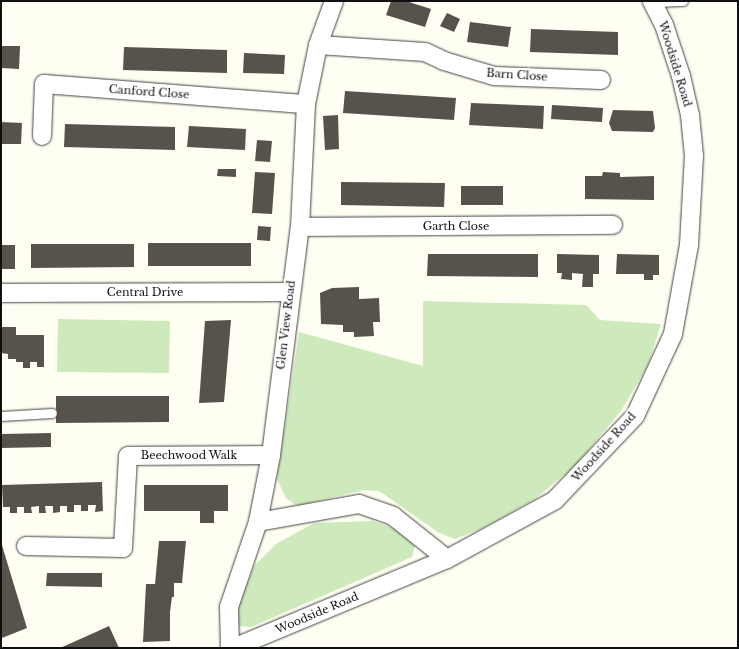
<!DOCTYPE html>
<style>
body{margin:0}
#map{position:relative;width:739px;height:649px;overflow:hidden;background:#fffef2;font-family:"Libre Baskerville",serif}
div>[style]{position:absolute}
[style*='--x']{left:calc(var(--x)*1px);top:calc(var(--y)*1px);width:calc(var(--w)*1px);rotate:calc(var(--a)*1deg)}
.green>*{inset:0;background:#cee9bc}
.building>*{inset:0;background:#58524c}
.roads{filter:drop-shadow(0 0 1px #424242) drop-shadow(0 0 1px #424242)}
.service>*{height:9px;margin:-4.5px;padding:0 4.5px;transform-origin:4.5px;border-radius:4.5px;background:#fff}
.minor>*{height:18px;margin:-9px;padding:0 9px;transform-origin:9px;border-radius:9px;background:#fff}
span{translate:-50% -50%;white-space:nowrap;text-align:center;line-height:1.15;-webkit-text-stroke:4px #fff;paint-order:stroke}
.street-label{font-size:11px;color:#0f0f0f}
.frame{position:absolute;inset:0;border:2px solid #0f0f0f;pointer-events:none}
</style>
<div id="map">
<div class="green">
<div style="clip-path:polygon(423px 301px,586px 305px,600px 320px,661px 324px,648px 365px,621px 411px,576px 465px,535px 499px,483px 528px,455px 539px,439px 533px,379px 491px,364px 490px,297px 506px,286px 498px,277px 479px,299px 332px,423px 366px)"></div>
<div style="clip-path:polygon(58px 319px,170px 321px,169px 373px,57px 372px)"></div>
<div style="clip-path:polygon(373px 521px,402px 531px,415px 545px,412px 557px,251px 627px,239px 626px,236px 613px,254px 566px,276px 544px,314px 523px)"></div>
</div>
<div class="building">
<div style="clip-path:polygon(391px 1px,406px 1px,431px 9px,425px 27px,386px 15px)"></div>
<div style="clip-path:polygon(447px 13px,460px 19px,454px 32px,440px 26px)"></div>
<div style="clip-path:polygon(470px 22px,511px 27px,508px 47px,467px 42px)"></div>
<div style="clip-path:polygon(531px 29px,618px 32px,618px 55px,530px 52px)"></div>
<div style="clip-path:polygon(1px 46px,20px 46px,19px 69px,1px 68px)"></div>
<div style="clip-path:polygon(124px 47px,227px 50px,227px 73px,123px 70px)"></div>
<div style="clip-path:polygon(244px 53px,285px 55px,284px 74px,243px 73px)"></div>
<div style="clip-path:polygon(345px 91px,456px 98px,454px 120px,343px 113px)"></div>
<div style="clip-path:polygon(471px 103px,544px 106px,543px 129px,469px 125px)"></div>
<div style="clip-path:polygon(552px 105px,603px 108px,602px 122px,551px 119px)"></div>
<div style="clip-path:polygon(613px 110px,653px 111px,655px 128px,653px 132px,612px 131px,609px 123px)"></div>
<div style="clip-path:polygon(338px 115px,339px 149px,325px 150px,323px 116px)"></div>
<div style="clip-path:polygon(1px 122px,22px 123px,21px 144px,1px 144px)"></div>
<div style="clip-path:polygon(65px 124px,175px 127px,175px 150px,64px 147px)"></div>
<div style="clip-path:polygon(189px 126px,246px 129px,245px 150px,187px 147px)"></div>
<div style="clip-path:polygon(257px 140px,272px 141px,270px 162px,255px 161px)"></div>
<div style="clip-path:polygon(218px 169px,236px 169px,236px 177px,217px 176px)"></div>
<div style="clip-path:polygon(255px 172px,275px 173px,272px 214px,252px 213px)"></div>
<div style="clip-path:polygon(603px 172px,620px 173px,620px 177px,654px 176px,654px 200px,585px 199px,585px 176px,602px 176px)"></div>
<div style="clip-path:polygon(341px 182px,445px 183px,444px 207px,341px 205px)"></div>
<div style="clip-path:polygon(461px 186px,503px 186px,503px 205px,461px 205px)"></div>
<div style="clip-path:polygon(258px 226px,271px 227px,270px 241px,257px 240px)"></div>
<div style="clip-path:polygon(148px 243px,251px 243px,251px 266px,148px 266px)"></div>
<div style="clip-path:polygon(31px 244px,134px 244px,134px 267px,31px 268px)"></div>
<div style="clip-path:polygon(1px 245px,15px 245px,15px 269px,1px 269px)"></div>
<div style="clip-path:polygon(428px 254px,538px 254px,538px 277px,427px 276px)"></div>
<div style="clip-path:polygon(557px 254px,599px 255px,599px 274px,593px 274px,593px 287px,582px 287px,583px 274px,572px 273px,572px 280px,561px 279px,562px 273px,557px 273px)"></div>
<div style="clip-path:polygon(617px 254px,659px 255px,659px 275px,653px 275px,653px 280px,644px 280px,644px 274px,616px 274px)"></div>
<div style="clip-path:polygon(359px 287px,359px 299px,379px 298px,380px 322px,373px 322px,374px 336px,354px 337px,354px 332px,343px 332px,343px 325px,321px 324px,320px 293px,332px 288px)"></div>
<div style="clip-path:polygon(231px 320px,224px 402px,199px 403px,205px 321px)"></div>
<div style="clip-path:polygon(1px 327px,16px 327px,16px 335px,44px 335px,44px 367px,37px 367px,37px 362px,30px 362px,30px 368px,23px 368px,23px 362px,16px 362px,16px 359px,8px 359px,8px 354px,1px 353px)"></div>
<div style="clip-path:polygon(56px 396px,169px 396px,169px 422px,56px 423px)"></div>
<div style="clip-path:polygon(51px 433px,51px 447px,2px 448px,2px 434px)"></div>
<div style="clip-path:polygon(102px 482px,103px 511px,95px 512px,96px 505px,88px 505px,88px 511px,81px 511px,81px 505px,74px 505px,74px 512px,67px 512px,67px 506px,60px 506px,60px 512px,53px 513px,53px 506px,45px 506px,46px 513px,39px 513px,39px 506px,31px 507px,32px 513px,24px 513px,24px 507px,17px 507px,17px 513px,10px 513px,10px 507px,3px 507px,2px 485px)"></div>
<div style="clip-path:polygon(144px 485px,228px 485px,228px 511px,214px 511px,214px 523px,200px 523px,200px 511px,144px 511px)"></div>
<div style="clip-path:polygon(159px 541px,186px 541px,182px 583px,174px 583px,174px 597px,172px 597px,170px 612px,170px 641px,143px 642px,146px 584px,155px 584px)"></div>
<div style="clip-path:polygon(1px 542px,27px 628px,2px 638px,1px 634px)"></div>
<div style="clip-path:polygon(47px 573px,102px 573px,102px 587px,46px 586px)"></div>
<div style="clip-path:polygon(109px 626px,119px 648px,60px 648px,96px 632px)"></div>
</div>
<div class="roads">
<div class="service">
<div style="--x:653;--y:2;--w:30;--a:-2"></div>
<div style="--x:1;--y:416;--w:51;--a:-3.4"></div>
</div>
<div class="minor">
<div style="--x:318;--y:45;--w:107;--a:3.7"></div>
<div style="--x:425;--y:52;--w:21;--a:25"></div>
<div style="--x:444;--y:61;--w:52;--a:16.7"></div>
<div style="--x:494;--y:76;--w:107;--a:2.1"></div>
<div style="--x:42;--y:136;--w:52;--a:-87.8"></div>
<div style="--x:44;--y:84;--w:263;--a:4.4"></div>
<div style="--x:300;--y:227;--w:313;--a:-0.4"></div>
<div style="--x:1;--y:293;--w:289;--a:-0.2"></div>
<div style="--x:258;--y:522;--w:103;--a:-10.1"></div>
<div style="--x:359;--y:504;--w:36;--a:19"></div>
<div style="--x:393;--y:516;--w:69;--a:38.5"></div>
<div style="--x:26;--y:546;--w:97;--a:1.2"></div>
<div style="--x:123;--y:548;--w:92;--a:-86.9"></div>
<div style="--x:128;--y:456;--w:143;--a:-0.4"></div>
<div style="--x:230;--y:648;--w:41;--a:-91.4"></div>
<div style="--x:229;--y:607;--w:90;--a:-71.2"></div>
<div style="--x:258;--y:522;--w:68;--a:-79"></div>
<div style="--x:271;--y:455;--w:230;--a:-82.8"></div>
<div style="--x:300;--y:227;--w:123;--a:-87.2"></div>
<div style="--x:306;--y:104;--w:60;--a:-78.5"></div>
<div style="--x:318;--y:45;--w:47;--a:-70"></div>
<div style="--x:233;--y:648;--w:232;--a:-22.6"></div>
<div style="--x:447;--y:559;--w:123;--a:-28.6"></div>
<div style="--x:555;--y:500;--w:116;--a:-46.4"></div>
<div style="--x:635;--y:416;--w:90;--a:-65.1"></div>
<div style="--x:673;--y:334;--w:90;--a:-79.8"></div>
<div style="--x:689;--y:245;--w:89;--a:-86.8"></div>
<div style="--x:694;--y:156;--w:41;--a:-95.6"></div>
<div style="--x:690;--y:115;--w:40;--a:-103"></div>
<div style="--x:681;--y:76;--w:54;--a:-108.4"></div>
<div style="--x:664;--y:25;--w:27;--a:-117"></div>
</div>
</div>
<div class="street-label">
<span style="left:675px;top:64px;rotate:73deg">Woodside Road</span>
<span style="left:517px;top:75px;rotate:4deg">Barn Close</span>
<span style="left:149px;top:92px;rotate:4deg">Canford Close</span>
<span style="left:456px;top:226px">Garth Close</span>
<span style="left:145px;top:292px">Central Drive</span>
<span style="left:286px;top:325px;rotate:-83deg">Glen View Road</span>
<span style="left:604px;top:447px;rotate:-48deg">Woodside Road</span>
<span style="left:189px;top:455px">Beechwood Walk</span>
<span style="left:317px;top:613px;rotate:-23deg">Woodside Road</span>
</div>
<div class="frame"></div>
</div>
